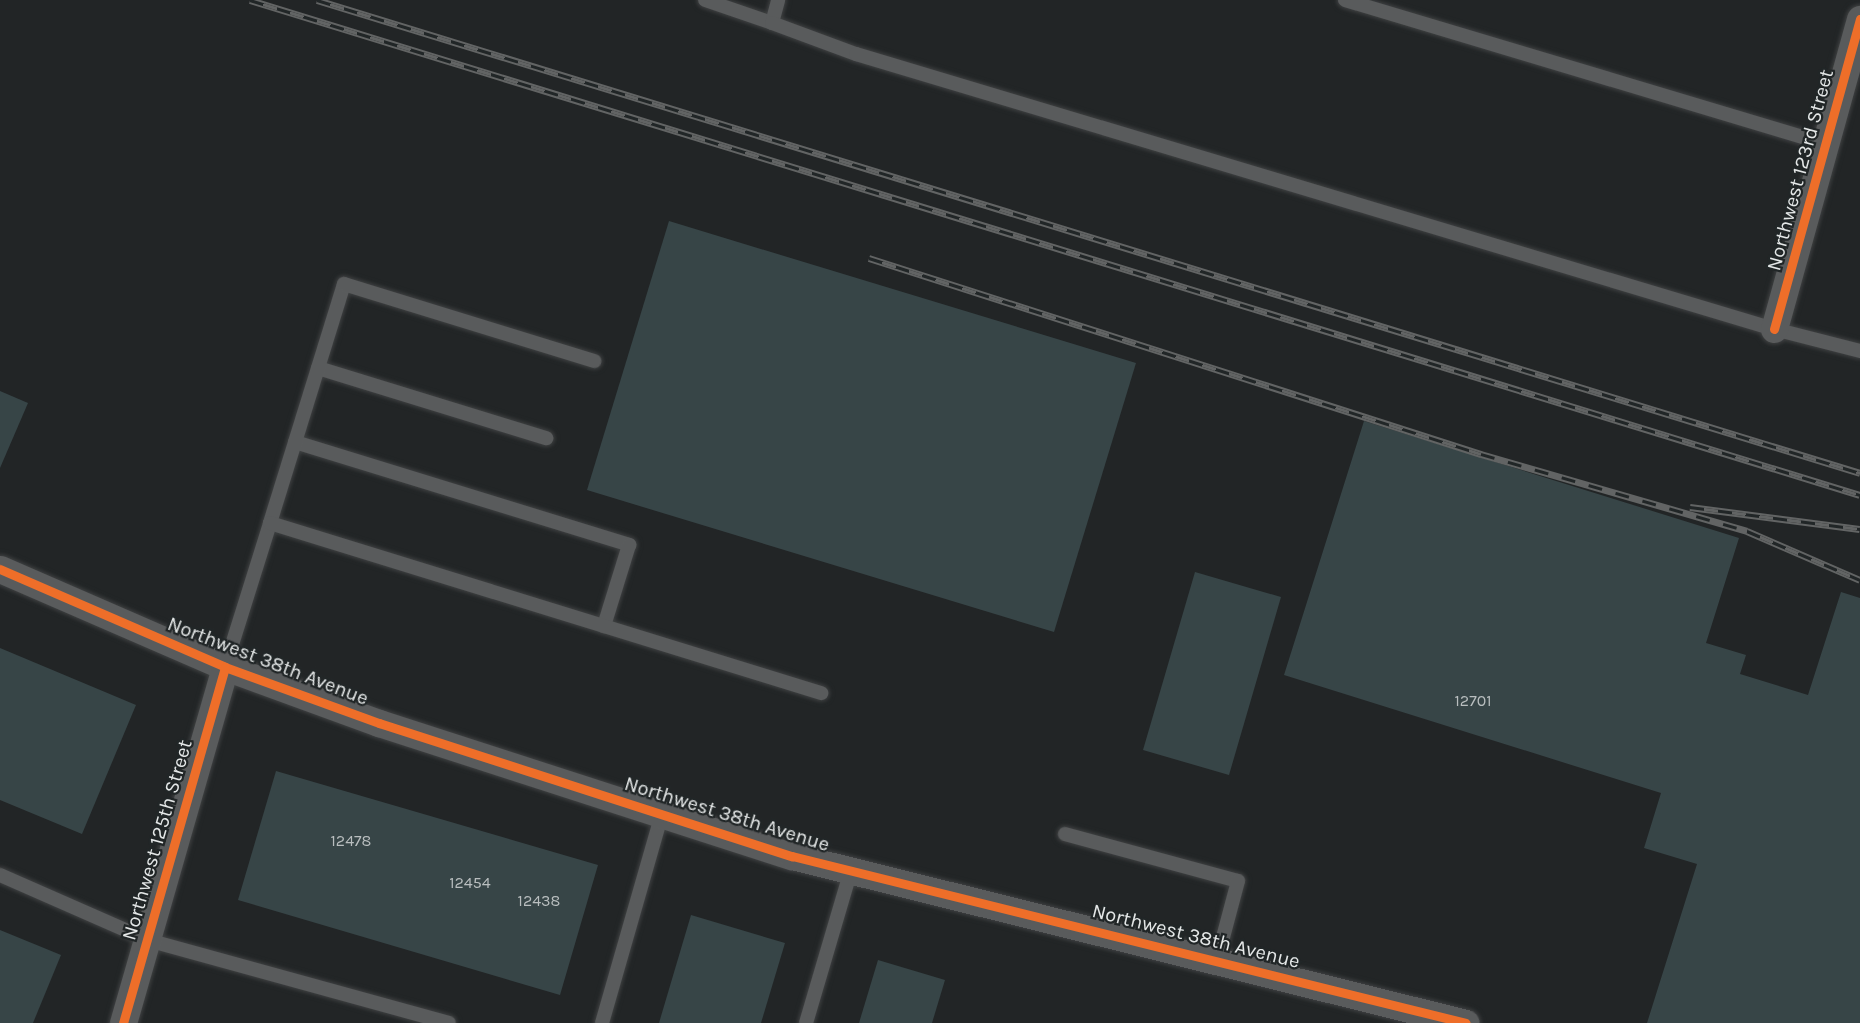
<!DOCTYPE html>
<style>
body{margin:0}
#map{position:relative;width:1860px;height:1023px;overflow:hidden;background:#222526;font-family:Karla,sans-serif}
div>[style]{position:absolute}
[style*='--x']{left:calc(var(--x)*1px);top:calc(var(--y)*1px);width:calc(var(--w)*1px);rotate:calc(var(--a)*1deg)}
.building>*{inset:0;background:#374547}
.roads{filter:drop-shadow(0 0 2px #3f4142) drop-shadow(0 0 2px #3f4142)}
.lane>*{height:14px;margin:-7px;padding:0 7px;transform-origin:7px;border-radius:7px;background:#595b5c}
.street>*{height:27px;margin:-13.5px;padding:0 13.5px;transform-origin:13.5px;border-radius:13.5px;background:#595b5c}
.rail>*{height:7px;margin-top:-3.5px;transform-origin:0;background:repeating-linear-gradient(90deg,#212627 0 14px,#626464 0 28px);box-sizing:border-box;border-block:2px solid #626464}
.cycleway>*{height:9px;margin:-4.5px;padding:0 4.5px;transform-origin:4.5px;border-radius:4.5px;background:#ee6e29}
span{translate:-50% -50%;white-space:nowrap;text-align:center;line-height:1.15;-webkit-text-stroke:4.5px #212627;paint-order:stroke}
.number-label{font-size:16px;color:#b9bebf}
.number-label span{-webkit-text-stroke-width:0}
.street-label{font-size:20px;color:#e4e7e7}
</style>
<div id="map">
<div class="building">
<div style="clip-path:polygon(669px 221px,1136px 363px,1054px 632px,587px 490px)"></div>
<div style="clip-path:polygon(0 391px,28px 403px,0 468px)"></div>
<div style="clip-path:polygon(1364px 421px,1739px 538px,1706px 643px,1746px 655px,1740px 674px,1808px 695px,1841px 592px,1860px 598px,1860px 1023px,1647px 1023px,1697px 864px,1644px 848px,1661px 793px,1284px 675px)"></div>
<div style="clip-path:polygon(1195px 572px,1281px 597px,1229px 775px,1143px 750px)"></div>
<div style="clip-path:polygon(0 648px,136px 705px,82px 834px,0 800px)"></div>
<div style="clip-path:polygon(276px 771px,598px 865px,560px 995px,238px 900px)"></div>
<div style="clip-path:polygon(691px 915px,785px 943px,761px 1023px,659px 1023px)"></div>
<div style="clip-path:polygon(0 930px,61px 955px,33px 1023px,0 1023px)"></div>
<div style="clip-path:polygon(878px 960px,945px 980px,932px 1023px,859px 1023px)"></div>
</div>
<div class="roads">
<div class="lane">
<div style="--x:705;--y:0;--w:71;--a:18.9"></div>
<div style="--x:772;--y:23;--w:24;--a:-75"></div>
<div style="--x:1345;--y:0;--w:502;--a:16.67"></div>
<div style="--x:772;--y:23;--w:90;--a:20.3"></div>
<div style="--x:856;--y:54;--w:958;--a:16.68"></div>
<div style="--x:1774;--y:329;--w:89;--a:14.3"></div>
<div style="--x:318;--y:368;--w:239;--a:17.1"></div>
<div style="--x:295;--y:442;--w:350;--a:17.1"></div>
<div style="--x:629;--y:545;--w:85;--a:107.2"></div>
<div style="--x:270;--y:523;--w:250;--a:-72.8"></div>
<div style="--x:344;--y:284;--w:262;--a:17.1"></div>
<div style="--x:225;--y:667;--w:151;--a:-72.6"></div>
<div style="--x:270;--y:523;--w:577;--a:17.15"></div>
<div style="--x:1065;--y:834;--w:179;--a:15.2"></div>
<div style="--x:1238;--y:881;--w:82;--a:104.9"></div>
<div style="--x:0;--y:875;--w:162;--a:23.7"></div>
<div style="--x:148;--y:940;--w:312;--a:15.4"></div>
<div style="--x:602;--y:1023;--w:217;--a:-74"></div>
<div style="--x:806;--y:1023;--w:159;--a:-73.6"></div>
</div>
<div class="street">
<div style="--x:1774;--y:329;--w:322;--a:-74.5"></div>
<div style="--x:0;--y:569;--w:245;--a:23.5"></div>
<div style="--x:225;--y:667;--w:164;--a:20"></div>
<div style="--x:379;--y:723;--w:434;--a:17.9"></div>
<div style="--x:792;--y:856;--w:694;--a:13.92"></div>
<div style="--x:123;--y:1023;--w:370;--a:-74"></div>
</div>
</div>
<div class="rail">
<div style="--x:250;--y:0;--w:1684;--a:17.09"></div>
<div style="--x:317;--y:0;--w:1614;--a:17.04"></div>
<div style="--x:869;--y:258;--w:643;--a:17.76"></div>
<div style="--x:1481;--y:454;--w:277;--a:16.1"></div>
<div style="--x:1747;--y:531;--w:123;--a:23.4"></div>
<div style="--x:1690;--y:507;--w:171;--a:7.4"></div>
</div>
<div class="cycleway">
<div style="--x:1774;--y:329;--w:322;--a:-74.5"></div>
<div style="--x:0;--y:569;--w:245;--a:23.5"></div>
<div style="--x:225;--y:667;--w:164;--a:20"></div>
<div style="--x:379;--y:723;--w:434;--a:17.9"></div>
<div style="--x:792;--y:856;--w:694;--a:13.92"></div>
<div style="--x:123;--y:1023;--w:370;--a:-74"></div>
</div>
<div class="number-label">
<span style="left:1473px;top:701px">12701</span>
<span style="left:351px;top:841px">12478</span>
<span style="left:470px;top:883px">12454</span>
<span style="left:539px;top:901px">12438</span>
</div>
<div class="street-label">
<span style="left:1800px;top:170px;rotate:-75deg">Northwest 123rd Street</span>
<span style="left:268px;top:661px;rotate:21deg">Northwest 38th Avenue</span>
<span style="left:727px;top:814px;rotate:17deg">Northwest 38th Avenue</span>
<span style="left:157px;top:840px;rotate:-74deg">Northwest 125th Street</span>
<span style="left:1196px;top:936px;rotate:14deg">Northwest 38th Avenue</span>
</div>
</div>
